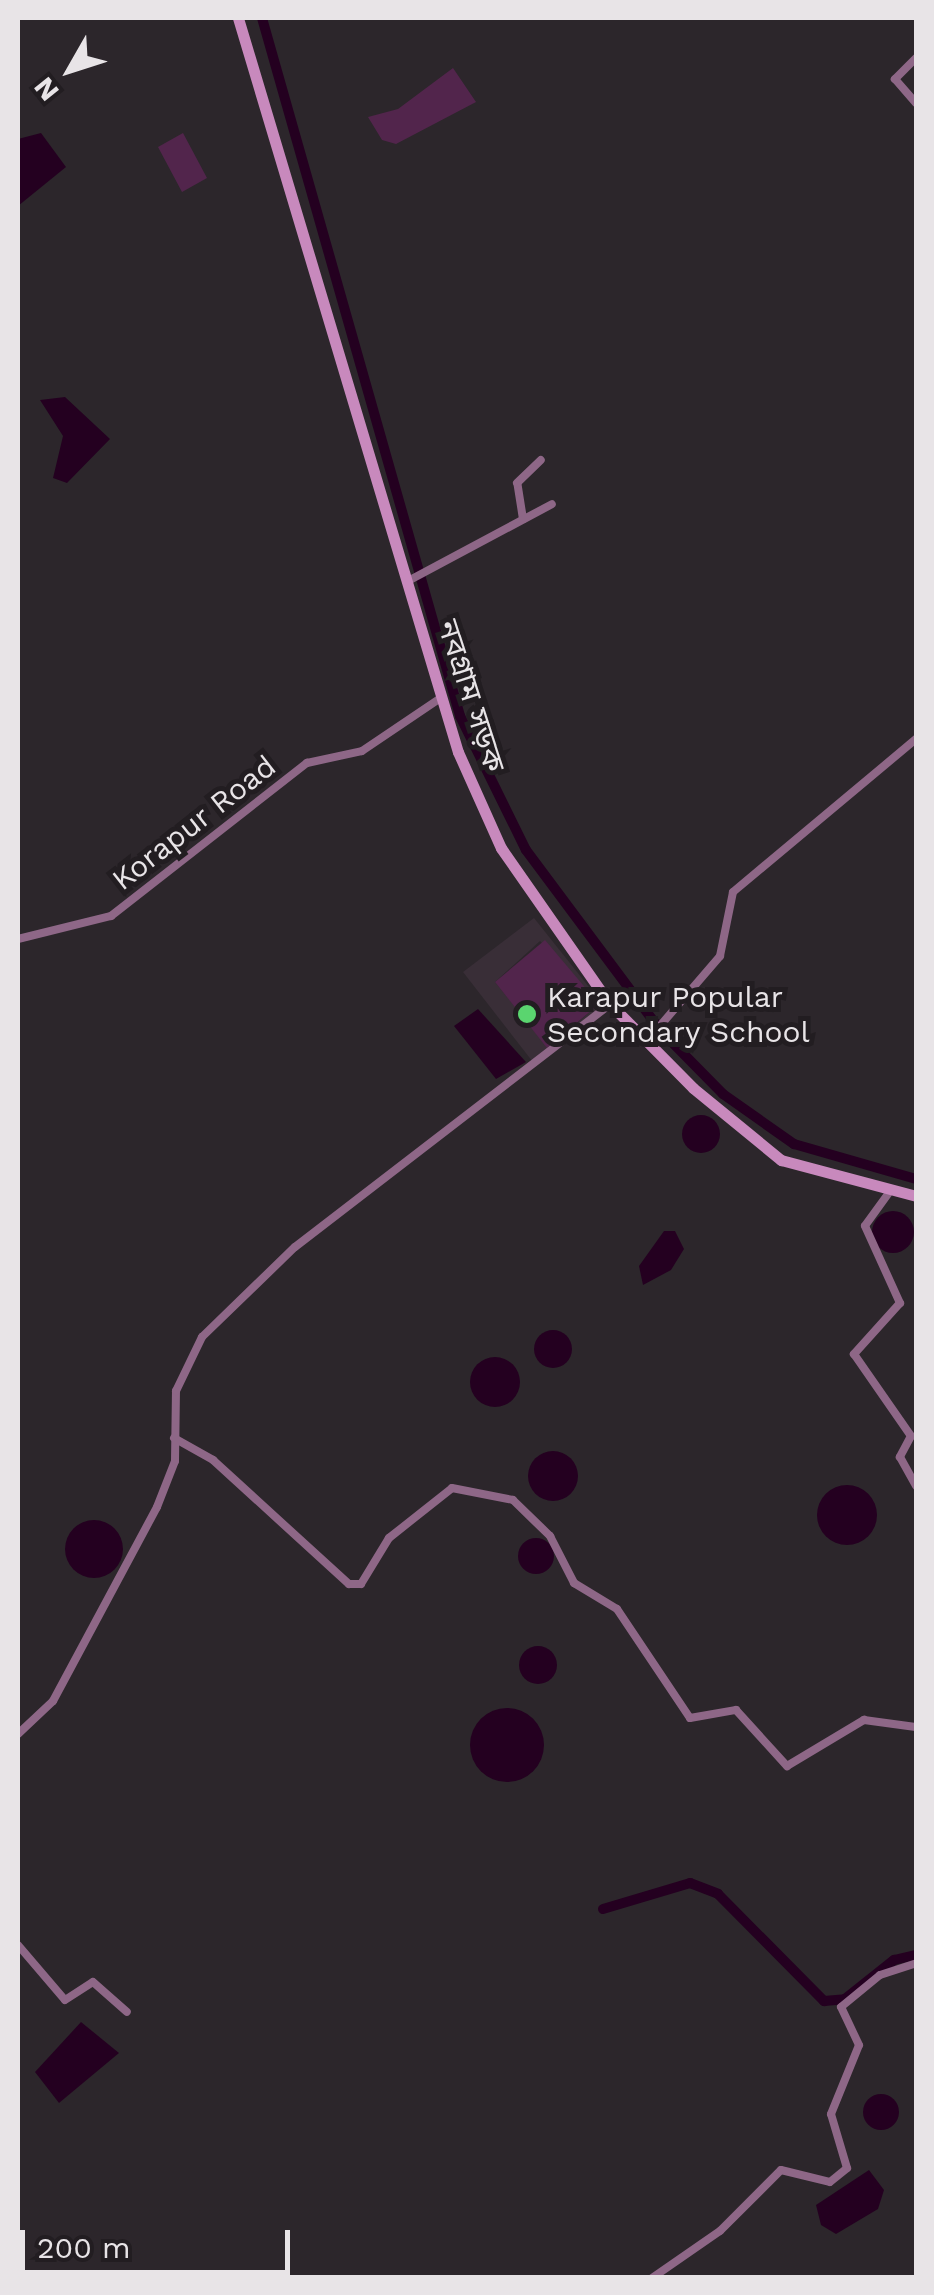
<!DOCTYPE html>
<meta charset="utf-8">
<style>
body{margin:0}
#map{position:relative;width:934px;height:2295px;overflow:hidden;background:#2c262b;font-family:"Work Sans","Noto Sans Bengali",sans-serif}
div>[style]{position:absolute}
[style*='--x']{left:calc(var(--x)*1px);top:calc(var(--y)*1px);width:calc(var(--w)*1px);rotate:calc(var(--a)*1deg)}
.built>*{inset:0;background:#392e37}
.green>*{inset:0;background:#52254c}
.water>*{inset:0;background:#240020}
.round{border-radius:50%}
.canal>*{height:10px;margin:-5px;padding:0 5px;transform-origin:5px;border-radius:5px;background:#240020}
.minor>*{height:8px;margin:-4px;padding:0 4px;transform-origin:4px;border-radius:4px;background:#8e6787}
.secondary>*{height:11px;margin:-5.5px;padding:0 5.5px;transform-origin:5.5px;border-radius:5.5px;background:#c889bd}
.dots>*{width:28px;height:28px;translate:-50% -50%;box-sizing:border-box;border:5px solid #221d21;border-radius:50%}
span{translate:-50% -50%;white-space:nowrap;text-align:center;line-height:1.15;-webkit-text-stroke:10px #221d21;paint-order:stroke}
.street-label{font-size:30px;color:#e8e4e7}
.poi-label{font-size:30px;color:#e8e4e7}
.left{translate:0 -50%;text-align:left}
.frame{position:absolute;inset:0;border:20px solid #e8e4e7;pointer-events:none}
.north{position:absolute;left:20px;top:20px;width:100px;height:100px;-webkit-text-stroke:8px #221d21;paint-order:stroke;rotate:231deg;font-size:28px;font-weight:700;line-height:40px;text-align:center;color:#e8e4e7}
.north::after{content:'';display:block;margin:auto;width:35px;height:45px;background:#e8e4e7;clip-path:polygon(50% 0,100% 100%,50% 72%,0 100%)}
.scale{position:absolute;left:20px;top:2230px;width:270px;height:45px;box-sizing:border-box;border:5px solid #e8e4e7;border-top:0;padding-left:12px;font-size:30px;line-height:35px;white-space:nowrap;color:#e8e4e7;-webkit-text-stroke:8px #221d21;paint-order:stroke}
</style>
<div id="map">
<div class="built">
<div style="clip-path:polygon(evenodd,534px 918px,605px 1007px,536px 1066px,463px 972px,534px 918px,540px 941px,599px 1004px,548px 1048px,495px 982px,540px 941px)"></div>
</div>
<div class="green">
<div style="clip-path:polygon(453px 68px,476px 102px,396px 144px,382px 140px,368px 117px,398px 109px)"></div>
<div style="clip-path:polygon(183px 133px,207px 178px,182px 192px,158px 147px)"></div>
<div style="clip-path:polygon(545px 940px,599px 1004px,547px 1048px,495px 982px)"></div>
</div>
<div class="water">
<div style="clip-path:polygon(41px 133px,66px 167px,18px 206px,18px 139px)"></div>
<div style="clip-path:polygon(65px 397px,110px 439px,67px 483px,53px 478px,63px 436px,40px 400px)"></div>
<div style="clip-path:polygon(478px 1009px,526px 1062px,496px 1079px,454px 1026px)"></div>
<div class="round" style="left:682px;top:1115px;width:38px;height:38px"></div>
<div class="round" style="left:872px;top:1211px;width:42px;height:42px"></div>
<div style="clip-path:polygon(664px 1231px,675px 1231px,684px 1249px,671px 1270px,643px 1285px,639px 1266px)"></div>
<div class="round" style="left:534px;top:1330px;width:38px;height:38px"></div>
<div class="round" style="left:470px;top:1357px;width:50px;height:50px"></div>
<div class="round" style="left:528px;top:1451px;width:50px;height:50px"></div>
<div class="round" style="left:817px;top:1485px;width:60px;height:60px"></div>
<div class="round" style="left:65px;top:1520px;width:58px;height:58px"></div>
<div class="round" style="left:518px;top:1538px;width:36px;height:36px"></div>
<div class="round" style="left:519px;top:1646px;width:38px;height:38px"></div>
<div class="round" style="left:470px;top:1708px;width:74px;height:74px"></div>
<div style="clip-path:polygon(81px 2022px,119px 2053px,59px 2103px,35px 2072px)"></div>
<div class="round" style="left:863px;top:2094px;width:36px;height:36px"></div>
<div style="clip-path:polygon(869px 2170px,884px 2190px,878px 2209px,836px 2234px,821px 2225px,816px 2205px)"></div>
</div>
<div class="canal">
<div style="--x:262;--y:18;--w:726;--a:74.16"></div>
<div style="--x:460;--y:716;--w:149;--a:63.8"></div>
<div style="--x:526;--y:850;--w:219;--a:53.3"></div>
<div style="--x:663;--y:1033;--w:86;--a:45.5"></div>
<div style="--x:723;--y:1094;--w:87;--a:35.2"></div>
<div style="--x:794;--y:1144;--w:127;--a:16"></div>
<div style="--x:603;--y:1909;--w:91;--a:-16.6"></div>
<div style="--x:690;--y:1883;--w:30;--a:21"></div>
<div style="--x:718;--y:1894;--w:151;--a:45.3"></div>
<div style="--x:824;--y:2001;--w:21;--a:-5"></div>
<div style="--x:845;--y:1999;--w:63;--a:-38.5"></div>
<div style="--x:894;--y:1960;--w:23;--a:-13"></div>
</div>
<div class="minor">
<div style="--x:916;--y:58;--w:30;--a:135"></div>
<div style="--x:895;--y:79;--w:32;--a:49"></div>
<div style="--x:523;--y:519;--w:36;--a:-99"></div>
<div style="--x:517;--y:483;--w:33;--a:-44"></div>
<div style="--x:408;--y:581;--w:163;--a:-28.1"></div>
<div style="--x:18;--y:939;--w:96;--a:-13.9"></div>
<div style="--x:111;--y:916;--w:249;--a:-38"></div>
<div style="--x:307;--y:763;--w:56;--a:-12.3"></div>
<div style="--x:362;--y:751;--w:97;--a:-34"></div>
<div style="--x:647;--y:1041;--w:112;--a:-49.3"></div>
<div style="--x:720;--y:956;--w:65;--a:-78.5"></div>
<div style="--x:733;--y:892;--w:239;--a:-39.9"></div>
<div style="--x:888;--y:1194;--w:39;--a:126"></div>
<div style="--x:865;--y:1226;--w:85;--a:65.6"></div>
<div style="--x:900;--y:1303;--w:69;--a:132"></div>
<div style="--x:854;--y:1354;--w:100;--a:55.2"></div>
<div style="--x:911;--y:1436;--w:24;--a:118"></div>
<div style="--x:900;--y:1457;--w:33;--a:61"></div>
<div style="--x:174;--y:1438;--w:45;--a:29.4"></div>
<div style="--x:213;--y:1460;--w:184;--a:42.4"></div>
<div style="--x:349;--y:1584;--w:12;--a:0"></div>
<div style="--x:361;--y:1584;--w:54;--a:-58.7"></div>
<div style="--x:389;--y:1538;--w:80;--a:-38.4"></div>
<div style="--x:452;--y:1488;--w:62;--a:11.1"></div>
<div style="--x:513;--y:1500;--w:52;--a:44.2"></div>
<div style="--x:550;--y:1536;--w:53;--a:62.9"></div>
<div style="--x:574;--y:1583;--w:50;--a:31.2"></div>
<div style="--x:617;--y:1609;--w:131;--a:56.2"></div>
<div style="--x:690;--y:1718;--w:47;--a:-9.9"></div>
<div style="--x:736;--y:1710;--w:76;--a:47.7"></div>
<div style="--x:787;--y:1766;--w:90;--a:-30.9"></div>
<div style="--x:864;--y:1720;--w:52;--a:7.7"></div>
<div style="--x:18;--y:1734;--w:48;--a:-43.3"></div>
<div style="--x:53;--y:1701;--w:220;--a:-61.8"></div>
<div style="--x:157;--y:1507;--w:49;--a:-68.6"></div>
<div style="--x:175;--y:1461;--w:70;--a:-89.2"></div>
<div style="--x:176;--y:1391;--w:60;--a:-64.3"></div>
<div style="--x:202;--y:1337;--w:129;--a:-44.1"></div>
<div style="--x:295;--y:1247;--w:398;--a:-37.6"></div>
<div style="--x:18;--y:1945;--w:72;--a:49.5"></div>
<div style="--x:65;--y:2000;--w:33;--a:-33"></div>
<div style="--x:93;--y:1982;--w:45;--a:41.4"></div>
<div style="--x:652;--y:2278;--w:83;--a:-34.7"></div>
<div style="--x:720;--y:2231;--w:86;--a:-45"></div>
<div style="--x:781;--y:2170;--w:50;--a:13.8"></div>
<div style="--x:830;--y:2182;--w:22;--a:-39"></div>
<div style="--x:847;--y:2168;--w:56;--a:-106.5"></div>
<div style="--x:831;--y:2114;--w:74;--a:-67.9"></div>
<div style="--x:859;--y:2045;--w:42;--a:-115.3"></div>
<div style="--x:841;--y:2007;--w:50;--a:-39.4"></div>
<div style="--x:880;--y:1975;--w:38;--a:-18"></div>
</div>
<div class="secondary">
<div style="--x:238;--y:18;--w:766;--a:73.32"></div>
<div style="--x:458;--y:752;--w:105;--a:65.9"></div>
<div style="--x:501;--y:848;--w:190;--a:55.1"></div>
<div style="--x:610;--y:1004;--w:118;--a:45.3"></div>
<div style="--x:693;--y:1088;--w:114;--a:39.3"></div>
<div style="--x:781;--y:1160;--w:140;--a:14.9"></div>
</div>
<div class="dots">
<div style="left:527px;top:1014px;background:#5ad56f"></div>
</div>
<div class="street-label">
<span style="left:471px;top:696px;rotate:72deg">নবগ্রাম সড়ক</span>
<span style="left:194px;top:823px;rotate:-38deg">Korapur Road</span>
</div>
<div class="poi-label">
<span class="left" style="left:547px;top:1014px">Karapur Popular<br>Secondary School</span>
</div>
<div class="frame"></div>
<div class="north">N</div>
<div class="scale">200 m</div>
</div>
